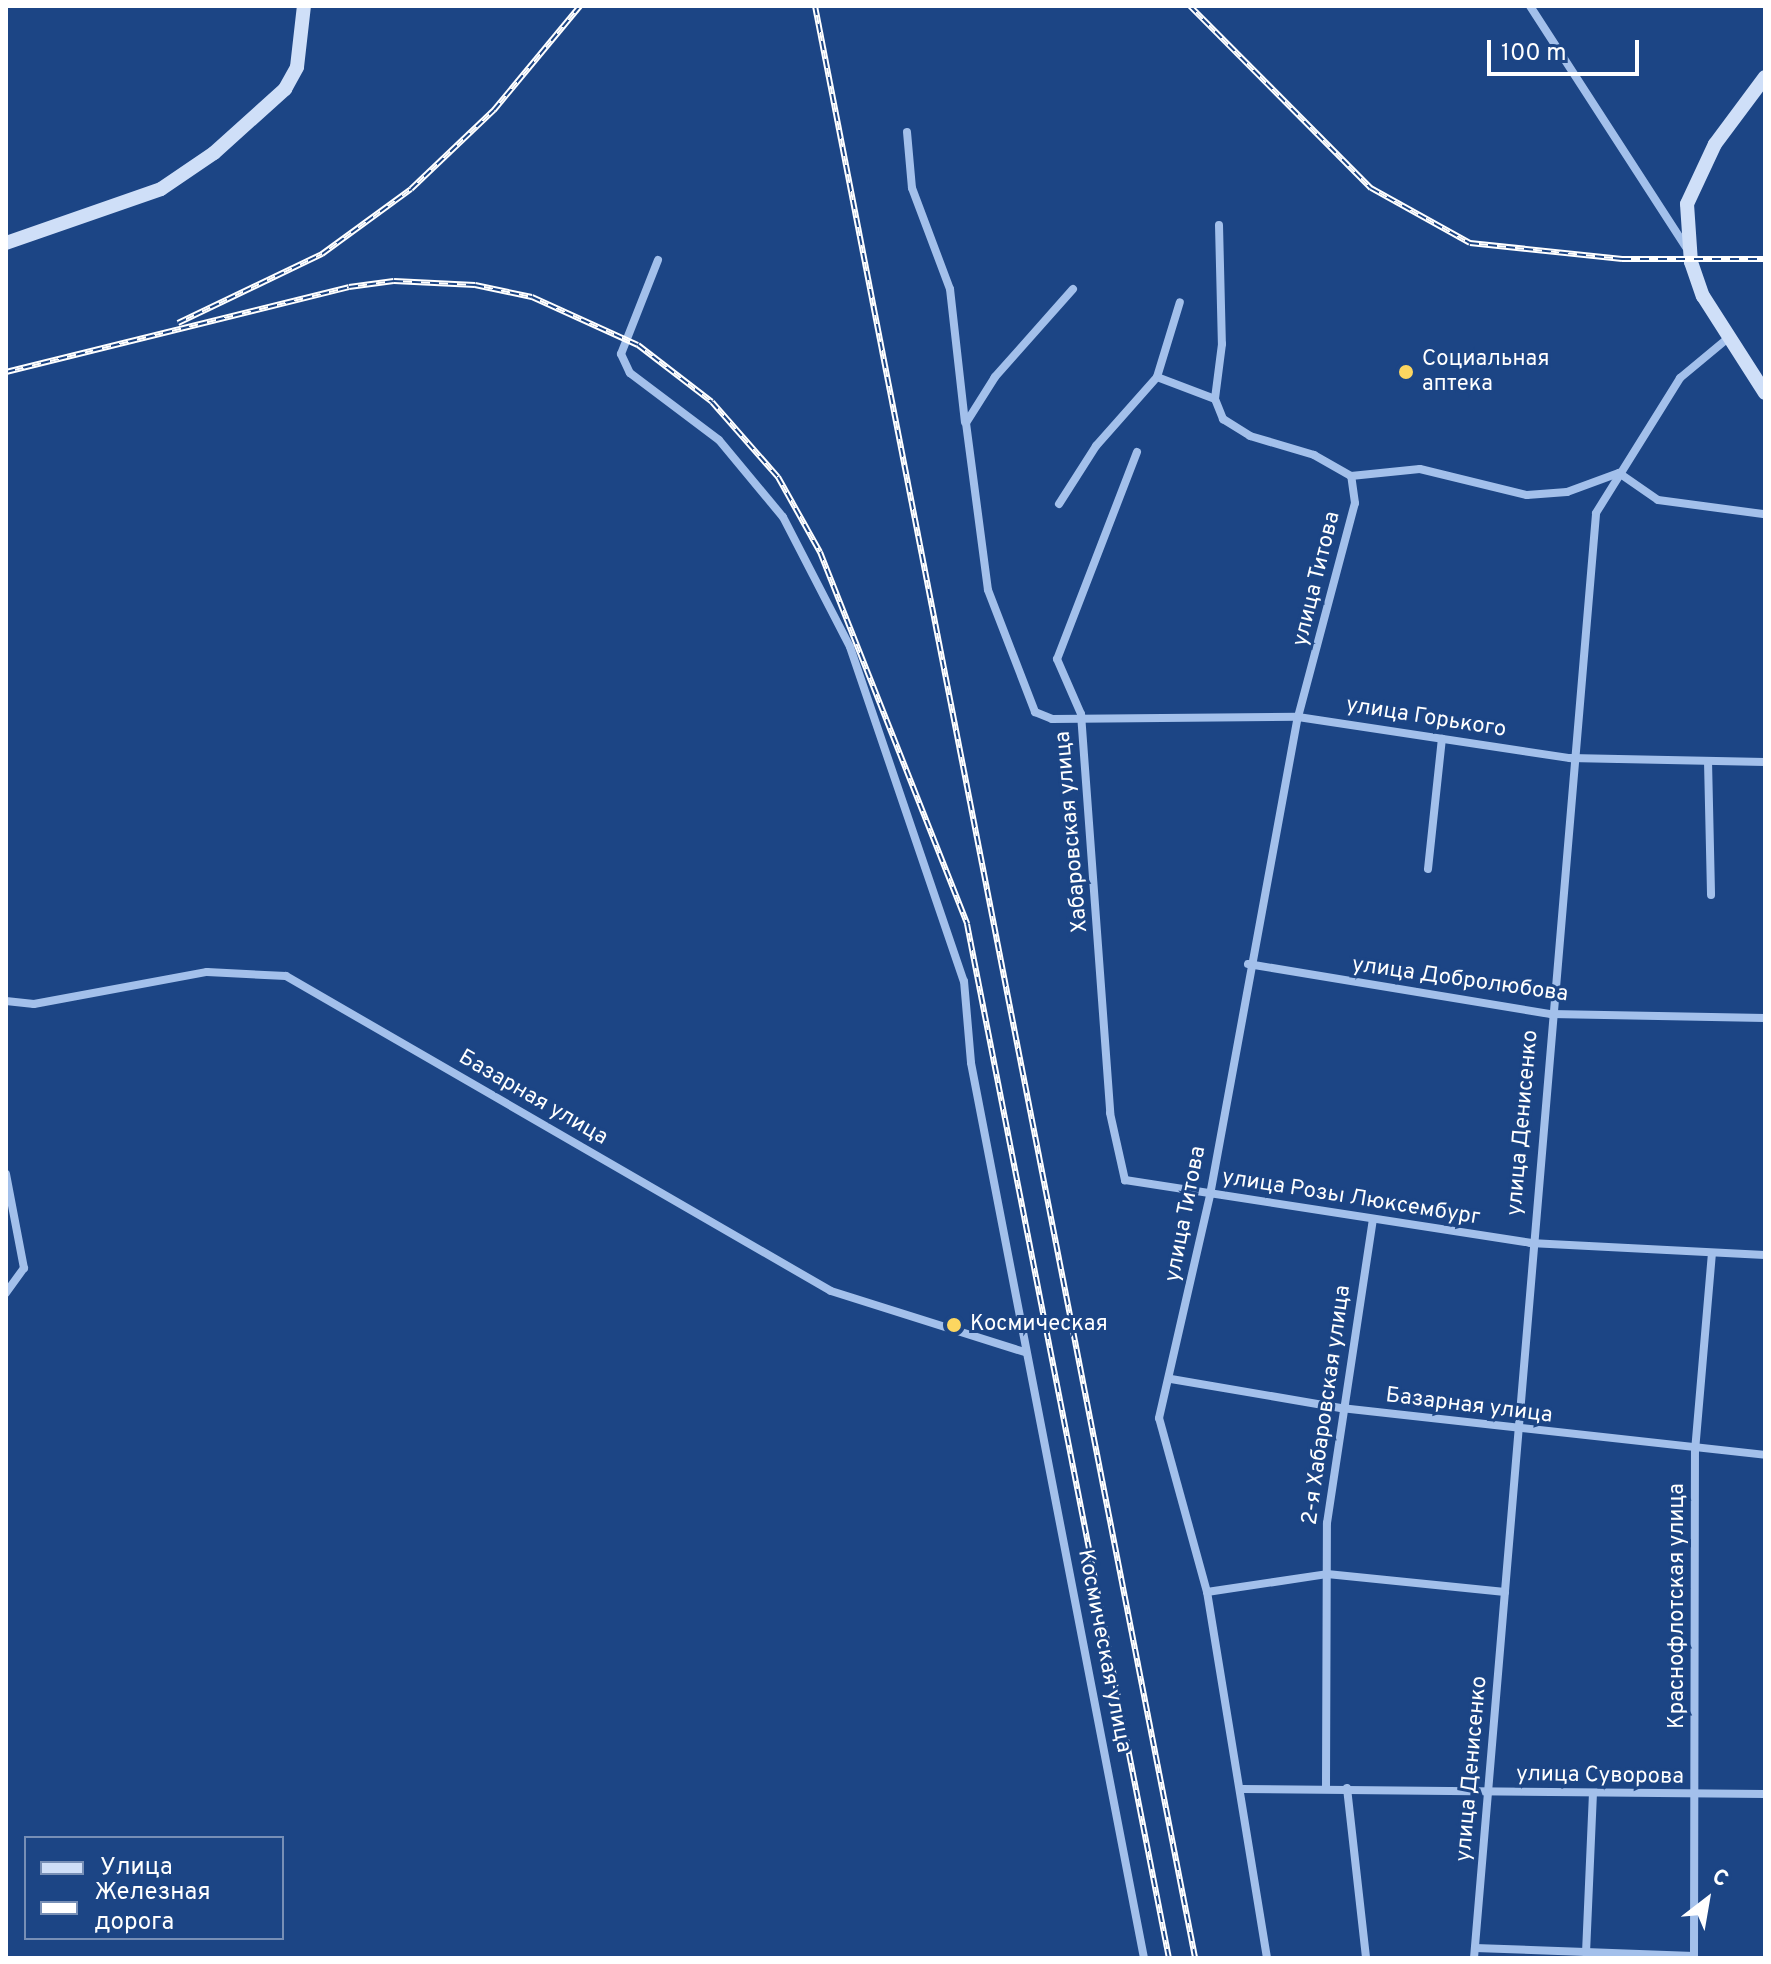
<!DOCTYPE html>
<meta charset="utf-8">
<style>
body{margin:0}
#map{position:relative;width:1771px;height:1964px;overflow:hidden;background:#1c4585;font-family:Overpass,sans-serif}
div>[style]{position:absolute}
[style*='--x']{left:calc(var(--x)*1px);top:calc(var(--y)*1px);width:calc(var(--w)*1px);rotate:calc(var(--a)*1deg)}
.street>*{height:8px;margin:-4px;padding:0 4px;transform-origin:4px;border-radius:4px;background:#a3c0eb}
.secondary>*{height:14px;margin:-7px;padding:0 7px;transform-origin:7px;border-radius:7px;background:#cfdff8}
.rail>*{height:6px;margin-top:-3px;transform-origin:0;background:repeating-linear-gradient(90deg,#1c4585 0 9px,#fff 0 18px);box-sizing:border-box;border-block:2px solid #fff}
.dots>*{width:22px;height:22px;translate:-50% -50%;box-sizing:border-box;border:4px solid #1c4585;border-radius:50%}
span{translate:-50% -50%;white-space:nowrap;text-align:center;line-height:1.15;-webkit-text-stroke:6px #1c4585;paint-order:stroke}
.poi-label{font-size:22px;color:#fff}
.left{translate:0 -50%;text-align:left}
.street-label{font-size:22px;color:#fff}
.frame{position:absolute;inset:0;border:8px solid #fff;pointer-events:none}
.legend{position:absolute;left:24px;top:1836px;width:260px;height:104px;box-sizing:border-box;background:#1c4585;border:2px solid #778fb6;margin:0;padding:10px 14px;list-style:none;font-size:24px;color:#fff}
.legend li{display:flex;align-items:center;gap:16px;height:40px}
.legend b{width:40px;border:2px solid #778fb6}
.north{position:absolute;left:1667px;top:1860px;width:80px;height:80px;-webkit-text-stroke:6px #1c4585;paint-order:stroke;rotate:31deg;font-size:22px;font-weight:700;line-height:32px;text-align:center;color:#fff}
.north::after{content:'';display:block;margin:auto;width:28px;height:36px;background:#fff;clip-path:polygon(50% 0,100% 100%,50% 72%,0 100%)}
.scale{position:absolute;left:1487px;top:40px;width:152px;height:36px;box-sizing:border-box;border:4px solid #fff;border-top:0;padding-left:10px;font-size:24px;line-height:28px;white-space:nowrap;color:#fff;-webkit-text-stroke:6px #1c4585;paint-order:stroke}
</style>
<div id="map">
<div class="street">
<div style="--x:1530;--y:6;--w:287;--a:57.1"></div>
<div style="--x:907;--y:132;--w:56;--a:84.9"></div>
<div style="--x:912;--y:188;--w:108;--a:69.4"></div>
<div style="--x:950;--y:289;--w:134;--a:83.6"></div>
<div style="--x:1219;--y:225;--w:119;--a:88.6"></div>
<div style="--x:1222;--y:344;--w:55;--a:97.3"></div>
<div style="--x:1215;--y:399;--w:22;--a:68"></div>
<div style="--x:1223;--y:419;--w:32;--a:32"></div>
<div style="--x:1250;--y:436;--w:67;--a:16.5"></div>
<div style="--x:1314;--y:455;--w:43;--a:29.6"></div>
<div style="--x:1351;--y:476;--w:69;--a:-5.8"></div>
<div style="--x:1420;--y:469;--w:110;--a:13.7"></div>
<div style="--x:1527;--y:495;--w:40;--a:-4.3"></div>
<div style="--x:1567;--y:492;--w:55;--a:-20.1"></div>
<div style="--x:1619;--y:473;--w:47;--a:34.7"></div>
<div style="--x:1658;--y:500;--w:106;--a:7.6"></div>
<div style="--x:658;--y:260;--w:101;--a:111.5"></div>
<div style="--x:621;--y:354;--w:21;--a:65"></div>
<div style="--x:630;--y:373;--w:111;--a:37"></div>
<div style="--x:719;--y:440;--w:100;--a:50.3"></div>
<div style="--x:783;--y:517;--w:146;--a:62.7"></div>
<div style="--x:850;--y:647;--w:353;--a:71.2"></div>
<div style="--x:964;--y:981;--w:82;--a:85.1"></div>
<div style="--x:971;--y:1063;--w:912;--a:79.06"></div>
<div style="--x:1073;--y:289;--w:118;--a:131.6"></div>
<div style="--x:995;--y:377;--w:54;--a:122.2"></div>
<div style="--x:966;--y:423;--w:168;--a:82.5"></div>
<div style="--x:988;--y:590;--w:131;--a:68.9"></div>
<div style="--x:1035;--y:712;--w:18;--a:22"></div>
<div style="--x:1052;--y:719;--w:246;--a:-0.5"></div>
<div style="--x:1298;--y:717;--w:275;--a:8.6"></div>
<div style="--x:1570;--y:758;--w:195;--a:1.2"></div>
<div style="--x:1157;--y:377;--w:62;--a:20.8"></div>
<div style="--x:1137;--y:452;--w:222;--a:111.1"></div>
<div style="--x:1057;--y:659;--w:60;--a:66.4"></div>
<div style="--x:1081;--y:714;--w:400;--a:85.8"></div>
<div style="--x:1110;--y:1113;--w:69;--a:77.4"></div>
<div style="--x:1125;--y:1180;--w:410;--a:8.8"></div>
<div style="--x:1530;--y:1243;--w:235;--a:2.9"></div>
<div style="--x:1059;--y:504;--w:69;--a:-57.5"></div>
<div style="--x:1096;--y:446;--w:92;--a:-48.5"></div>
<div style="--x:1157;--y:377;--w:78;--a:-73"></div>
<div style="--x:1708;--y:761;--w:134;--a:88.7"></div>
<div style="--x:1428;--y:869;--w:131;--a:-83.9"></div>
<div style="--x:1248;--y:964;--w:307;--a:9.4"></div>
<div style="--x:1551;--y:1014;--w:214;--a:1.1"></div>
<div style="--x:6;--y:1001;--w:28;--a:6"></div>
<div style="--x:34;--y:1004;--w:176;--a:-10.5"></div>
<div style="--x:207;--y:972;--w:79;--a:2.9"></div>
<div style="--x:286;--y:976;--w:629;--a:30.03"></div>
<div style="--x:831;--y:1291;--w:203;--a:17.5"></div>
<div style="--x:6;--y:1174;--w:96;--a:79.2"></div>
<div style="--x:24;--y:1268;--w:31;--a:126"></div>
<div style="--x:1171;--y:1379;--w:172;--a:9.7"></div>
<div style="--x:1341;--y:1408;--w:427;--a:6.3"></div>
<div style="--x:1207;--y:1592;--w:121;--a:-8.5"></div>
<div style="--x:1327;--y:1574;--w:179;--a:5.8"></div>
<div style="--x:1326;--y:1787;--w:264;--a:-89.8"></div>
<div style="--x:1327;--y:1523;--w:307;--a:-81.4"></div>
<div style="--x:1347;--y:1788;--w:171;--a:83.6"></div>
<div style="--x:1242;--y:1789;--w:523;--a:0.55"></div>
<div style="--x:1475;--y:1948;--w:219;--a:2.1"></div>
<div style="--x:1586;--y:1953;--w:160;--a:-87.5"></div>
<div style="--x:1267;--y:1958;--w:371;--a:-99.3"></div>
<div style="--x:1207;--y:1592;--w:180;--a:-105.4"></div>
<div style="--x:1159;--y:1418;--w:229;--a:-77.1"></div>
<div style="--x:1210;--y:1195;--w:486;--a:-79.6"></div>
<div style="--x:1298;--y:717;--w:221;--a:-75.1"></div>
<div style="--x:1355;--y:503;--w:27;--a:-98"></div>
<div style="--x:1474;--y:1958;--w:1450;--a:-85.17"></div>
<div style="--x:1596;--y:513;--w:159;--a:-58.1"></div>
<div style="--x:1680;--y:378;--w:61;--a:-39.7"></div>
<div style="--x:1694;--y:1958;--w:507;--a:-89.89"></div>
<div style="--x:1695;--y:1451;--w:198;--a:-85.1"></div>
</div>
<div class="secondary">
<div style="--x:1765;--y:77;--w:84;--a:126.7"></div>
<div style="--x:1715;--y:144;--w:66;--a:115"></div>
<div style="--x:1687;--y:204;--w:58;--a:86.1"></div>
<div style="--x:1691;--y:262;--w:36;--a:71"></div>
<div style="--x:1703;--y:296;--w:115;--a:57.4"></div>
<div style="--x:6;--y:243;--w:164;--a:-19.2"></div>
<div style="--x:161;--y:189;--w:64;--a:-34.2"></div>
<div style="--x:214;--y:153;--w:96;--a:-42"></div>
<div style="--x:285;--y:89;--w:25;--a:-61"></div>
<div style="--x:297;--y:67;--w:61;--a:-83.5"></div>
</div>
<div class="rail">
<div style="--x:815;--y:6;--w:1989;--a:78.98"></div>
<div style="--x:1190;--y:6;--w:257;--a:45.2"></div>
<div style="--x:1371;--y:188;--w:113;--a:29.1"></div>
<div style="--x:1470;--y:243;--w:153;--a:6"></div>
<div style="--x:1622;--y:259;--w:143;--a:0"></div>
<div style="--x:178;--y:323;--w:160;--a:-25.6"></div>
<div style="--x:322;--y:254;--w:110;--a:-36.1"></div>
<div style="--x:411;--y:189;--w:115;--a:-43.6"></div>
<div style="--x:494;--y:110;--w:135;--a:-50.4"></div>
<div style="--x:6;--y:372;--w:353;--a:-13.9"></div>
<div style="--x:349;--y:287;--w:45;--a:-7.6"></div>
<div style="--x:394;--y:281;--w:81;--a:2.8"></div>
<div style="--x:475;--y:285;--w:58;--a:11.9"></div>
<div style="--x:532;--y:297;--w:116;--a:24.4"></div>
<div style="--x:638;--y:345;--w:93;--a:37.6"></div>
<div style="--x:712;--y:402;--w:100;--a:48.7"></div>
<div style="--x:778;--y:477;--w:86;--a:60.8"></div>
<div style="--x:820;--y:552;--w:400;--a:68.4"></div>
<div style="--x:967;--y:924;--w:1054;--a:78.95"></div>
</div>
<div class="dots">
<div style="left:1406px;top:372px;background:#fcd660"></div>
<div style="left:954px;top:1325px;background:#fcd660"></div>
</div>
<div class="poi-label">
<span class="left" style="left:1422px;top:372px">Социальная<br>аптека</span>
<span class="left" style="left:970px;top:1325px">Космическая</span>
</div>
<div class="street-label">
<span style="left:1317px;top:579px;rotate:-76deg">улица Титова</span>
<span style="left:1426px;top:718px;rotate:9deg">улица Горького</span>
<span style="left:1072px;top:832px;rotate:-95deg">Хабаровская улица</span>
<span style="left:1460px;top:980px;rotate:8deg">улица Добролюбова</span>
<span style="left:533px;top:1098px;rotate:30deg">Базарная улица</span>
<span style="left:1523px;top:1123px;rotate:-85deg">улица Денисенко</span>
<span style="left:1351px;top:1198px;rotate:9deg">улица Розы Люксембург</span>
<span style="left:1186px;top:1214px;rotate:-79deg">улица Титова</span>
<span style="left:1327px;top:1405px;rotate:-82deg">2-я Хабаровская улица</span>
<span style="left:1469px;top:1406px;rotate:7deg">Базарная улица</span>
<span style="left:1678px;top:1606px;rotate:-90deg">Краснофлотская улица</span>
<span style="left:1104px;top:1651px;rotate:79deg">Космическая улица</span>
<span style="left:1472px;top:1769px;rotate:-85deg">улица Денисенко</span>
<span style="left:1600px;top:1776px;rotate:1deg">улица Суворова</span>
</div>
<div class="frame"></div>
<ul class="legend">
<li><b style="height:10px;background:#cfdff8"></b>Улица</li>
<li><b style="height:10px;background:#fff"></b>Железная дорога</li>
</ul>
<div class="north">С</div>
<div class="scale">100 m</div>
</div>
